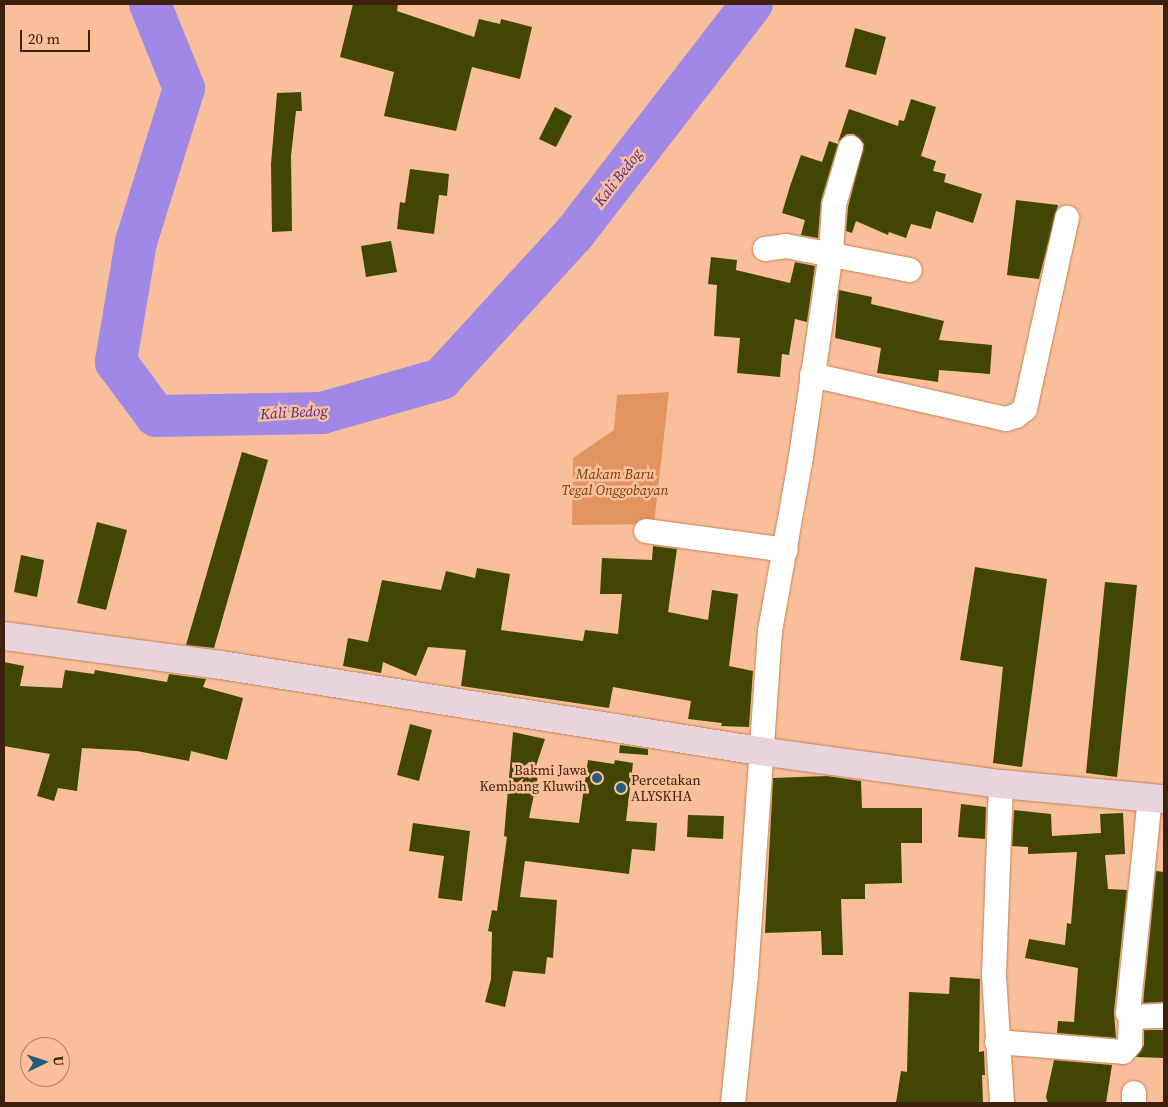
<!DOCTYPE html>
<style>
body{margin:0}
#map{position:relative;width:1168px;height:1107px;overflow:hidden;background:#f9bf9a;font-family:"Source Serif 4",serif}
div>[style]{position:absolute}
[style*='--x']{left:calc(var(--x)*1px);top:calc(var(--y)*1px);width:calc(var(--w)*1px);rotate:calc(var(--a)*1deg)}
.green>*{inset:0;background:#e29460}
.river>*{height:42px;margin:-21px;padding:0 21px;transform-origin:21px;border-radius:21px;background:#a089e6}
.building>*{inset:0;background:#414602}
.roads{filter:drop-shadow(0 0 1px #c48053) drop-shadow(0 0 1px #c48053)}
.street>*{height:24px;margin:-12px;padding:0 12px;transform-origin:12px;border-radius:12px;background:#fff}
.secondary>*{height:28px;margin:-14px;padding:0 14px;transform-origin:14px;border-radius:14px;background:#e8d4dc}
.dots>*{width:14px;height:14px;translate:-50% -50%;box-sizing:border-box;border:2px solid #f9bf9a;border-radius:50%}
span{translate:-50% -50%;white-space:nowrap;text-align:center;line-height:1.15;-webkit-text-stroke:5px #f9bf9a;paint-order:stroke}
.park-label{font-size:14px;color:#753a09;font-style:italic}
.poi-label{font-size:14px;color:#3d210e}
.right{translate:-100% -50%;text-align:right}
.left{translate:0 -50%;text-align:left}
.water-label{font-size:15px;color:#4e2894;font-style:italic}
.frame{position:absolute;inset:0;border:5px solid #3d210e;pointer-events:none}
.north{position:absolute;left:20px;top:1037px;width:50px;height:50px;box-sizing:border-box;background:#f9bf9a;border:1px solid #ae8062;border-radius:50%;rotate:86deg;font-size:14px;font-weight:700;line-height:20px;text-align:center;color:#3d210e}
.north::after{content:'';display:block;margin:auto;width:18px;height:22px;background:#265c77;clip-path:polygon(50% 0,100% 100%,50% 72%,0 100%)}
.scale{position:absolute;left:20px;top:30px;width:70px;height:22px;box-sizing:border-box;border:2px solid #3d210e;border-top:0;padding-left:6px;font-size:15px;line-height:18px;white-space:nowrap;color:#3d210e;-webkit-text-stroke:4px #f9bf9a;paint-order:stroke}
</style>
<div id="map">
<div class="green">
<div style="clip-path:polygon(669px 392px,654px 524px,572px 525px,573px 458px,614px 430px,617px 395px)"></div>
</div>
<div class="river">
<div style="--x:150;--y:4;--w:91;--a:68"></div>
<div style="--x:184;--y:88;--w:161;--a:107.3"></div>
<div style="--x:136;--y:242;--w:122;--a:99.5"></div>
<div style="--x:116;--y:362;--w:67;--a:53.5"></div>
<div style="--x:156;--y:416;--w:166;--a:-1"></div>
<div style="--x:322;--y:413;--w:124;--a:-15.9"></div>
<div style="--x:441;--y:379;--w:197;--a:-47.5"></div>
<div style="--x:574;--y:234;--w:291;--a:-52.3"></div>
</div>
<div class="building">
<div style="clip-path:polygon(353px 4px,398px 4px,397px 11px,474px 37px,479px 19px,500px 24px,501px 19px,532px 27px,520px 79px,472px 67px,456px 131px,384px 116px,394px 72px,340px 57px)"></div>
<div style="clip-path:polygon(855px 28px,886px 37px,876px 75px,845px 67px)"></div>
<div style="clip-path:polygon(301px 92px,302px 111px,296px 111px,291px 156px,292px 231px,272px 232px,271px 164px,277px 93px)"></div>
<div style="clip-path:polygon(911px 99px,936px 107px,921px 156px,936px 161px,933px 171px,946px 174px,944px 182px,982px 194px,973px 223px,936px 211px,931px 229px,911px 224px,906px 238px,889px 232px,888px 235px,856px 221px,852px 233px,846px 231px,848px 207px,864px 144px,854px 134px,847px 134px,838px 142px,849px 109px,898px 126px,899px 120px,904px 121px)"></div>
<div style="clip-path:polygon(555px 107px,572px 116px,556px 147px,539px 139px)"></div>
<div style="clip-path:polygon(829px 141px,838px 144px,821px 201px,818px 238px,801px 235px,805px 220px,782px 213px,790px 186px,801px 155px,822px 162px)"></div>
<div style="clip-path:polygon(410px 169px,449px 174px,447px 196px,439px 195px,434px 234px,397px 229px,400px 202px,405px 203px)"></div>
<div style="clip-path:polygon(1016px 200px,1058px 205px,1039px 279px,1007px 275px)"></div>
<div style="clip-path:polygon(391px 241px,397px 272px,366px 277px,361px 246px)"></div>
<div style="clip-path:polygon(711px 257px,737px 260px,736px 270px,790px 283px,795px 262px,815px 266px,807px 322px,795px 319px,789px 355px,782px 354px,780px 377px,737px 373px,740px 338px,714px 336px,717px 285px,708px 284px)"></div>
<div style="clip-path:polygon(839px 290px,872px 297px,871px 304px,944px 321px,939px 340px,992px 345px,990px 374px,939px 370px,938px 382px,877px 373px,881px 348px,835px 338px)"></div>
<div style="clip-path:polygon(242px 452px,268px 460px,214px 648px,186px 645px)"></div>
<div style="clip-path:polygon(97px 522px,127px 530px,106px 610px,77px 603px)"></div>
<div style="clip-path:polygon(653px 546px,677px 549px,668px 612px,708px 620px,712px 590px,738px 594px,729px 666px,753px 671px,749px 727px,721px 726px,722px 723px,688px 719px,691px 701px,613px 687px,609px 708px,461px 686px,466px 650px,428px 647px,416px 676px,383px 662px,381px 673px,343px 666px,348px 638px,368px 642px,382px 580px,441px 590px,446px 571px,475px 578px,477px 568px,510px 574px,501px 630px,583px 641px,585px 630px,618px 634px,622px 594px,600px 594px,602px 558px,652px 560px)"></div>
<div style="clip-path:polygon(21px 555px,44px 560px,37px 597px,14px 592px)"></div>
<div style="clip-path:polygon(975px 567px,1047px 579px,1022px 767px,993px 763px,1003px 667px,960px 660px)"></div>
<div style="clip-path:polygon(1105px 582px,1137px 585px,1117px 777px,1086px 773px)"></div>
<div style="clip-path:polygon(4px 662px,24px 666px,20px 686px,62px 688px,65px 670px,94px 674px,95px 670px,167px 682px,169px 674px,206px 679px,203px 687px,243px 698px,227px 760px,191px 751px,189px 761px,137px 751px,82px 748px,77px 791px,58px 788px,54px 801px,37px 796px,50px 754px,4px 746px)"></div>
<div style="clip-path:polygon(410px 724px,432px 730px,419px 781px,397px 775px)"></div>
<div style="clip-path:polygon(513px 732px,545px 739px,533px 775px,538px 776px,529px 818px,579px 823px,588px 760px,614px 764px,615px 760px,633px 763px,626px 821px,657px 823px,655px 851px,632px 849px,629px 874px,525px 861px,520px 897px,557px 900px,553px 958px,547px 957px,545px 974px,513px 971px,505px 1007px,485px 1002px,491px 979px,492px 932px,488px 931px,492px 910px,497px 911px,507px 837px,504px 836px)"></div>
<div style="clip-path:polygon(620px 745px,648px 749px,648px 755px,619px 753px)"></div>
<div style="clip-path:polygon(827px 776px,861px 781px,862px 808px,922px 808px,922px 843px,901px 843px,902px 883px,865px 884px,865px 899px,841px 899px,843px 955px,822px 955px,821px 931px,765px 933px,773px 778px)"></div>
<div style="clip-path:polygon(961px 804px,986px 807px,985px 839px,958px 837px)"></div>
<div style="clip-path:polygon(1014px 810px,1051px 814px,1052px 836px,1101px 833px,1100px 814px,1123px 813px,1125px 854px,1105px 855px,1108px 889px,1127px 890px,1114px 1012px,1116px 1038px,1057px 1033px,1058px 1021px,1074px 1022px,1078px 968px,1025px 958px,1029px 939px,1065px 945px,1067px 923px,1071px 924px,1077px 852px,1028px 854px,1028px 847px,1012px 846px)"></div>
<div style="clip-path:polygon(688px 815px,724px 816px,723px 839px,687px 837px)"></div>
<div style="clip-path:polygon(413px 823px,470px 831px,462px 901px,438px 898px,444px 856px,409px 851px)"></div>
<div style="clip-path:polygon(1156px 871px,1164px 872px,1164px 1002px,1143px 1003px)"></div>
<div style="clip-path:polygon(950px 977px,980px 979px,979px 1052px,984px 1051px,985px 1075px,982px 1075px,983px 1103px,896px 1103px,901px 1071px,907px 1072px,909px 992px,949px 994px)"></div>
<div style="clip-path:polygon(1144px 1030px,1164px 1030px,1164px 1058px,1136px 1057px,1144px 1045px)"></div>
<div style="clip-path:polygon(1054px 1060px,1112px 1065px,1106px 1103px,1048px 1103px,1046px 1097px)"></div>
</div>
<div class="roads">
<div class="street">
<div style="--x:765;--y:249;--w:21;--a:-8"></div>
<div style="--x:786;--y:246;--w:126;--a:11"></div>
<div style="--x:812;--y:375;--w:199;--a:12.8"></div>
<div style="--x:1006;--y:419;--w:10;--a:-17"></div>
<div style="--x:1016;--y:416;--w:11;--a:-38"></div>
<div style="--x:1025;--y:409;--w:196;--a:-77.6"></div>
<div style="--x:646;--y:531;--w:141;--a:7.7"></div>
<div style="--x:1001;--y:784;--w:191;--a:92.1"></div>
<div style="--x:994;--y:975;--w:128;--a:86.4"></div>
<div style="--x:1150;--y:797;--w:217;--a:95.8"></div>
<div style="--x:1128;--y:1013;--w:5;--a:53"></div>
<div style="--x:1131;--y:1017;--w:33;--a:-2"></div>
<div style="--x:997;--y:1042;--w:126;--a:4.5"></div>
<div style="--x:1123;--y:1052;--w:11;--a:-49"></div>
<div style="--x:1130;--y:1044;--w:27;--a:-88"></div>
<div style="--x:733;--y:1103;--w:130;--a:-84.2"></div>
<div style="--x:746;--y:974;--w:344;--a:-86"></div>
<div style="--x:770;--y:631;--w:171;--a:-79.9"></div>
<div style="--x:800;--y:463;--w:212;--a:-81.6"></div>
<div style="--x:831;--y:253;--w:48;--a:-86.4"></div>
<div style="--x:834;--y:205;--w:60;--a:-73.7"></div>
<div style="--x:1134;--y:1103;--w:10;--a:-90"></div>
</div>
<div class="secondary">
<div style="--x:4;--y:636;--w:219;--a:7.6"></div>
<div style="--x:221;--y:665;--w:545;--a:9.08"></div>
<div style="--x:759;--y:751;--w:244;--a:7.8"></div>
<div style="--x:1001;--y:784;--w:164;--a:5.3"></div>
</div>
</div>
<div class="dots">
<div style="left:597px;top:778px;background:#265c77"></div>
<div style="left:621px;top:788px;background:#265c77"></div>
</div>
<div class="park-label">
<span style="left:615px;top:482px">Makam Baru<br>Tegal Onggobayan</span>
</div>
<div class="poi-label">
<span class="right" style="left:587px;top:778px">Bakmi Jawa<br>Kembang Kluwih</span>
<span class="left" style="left:631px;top:788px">Percetakan<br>ALYSKHA</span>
</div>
<div class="water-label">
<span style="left:618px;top:177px;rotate:-52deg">Kali Bedog</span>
<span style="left:294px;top:412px;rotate:-3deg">Kali Bedog</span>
</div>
<div class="frame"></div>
<div class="north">U</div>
<div class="scale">20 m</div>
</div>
